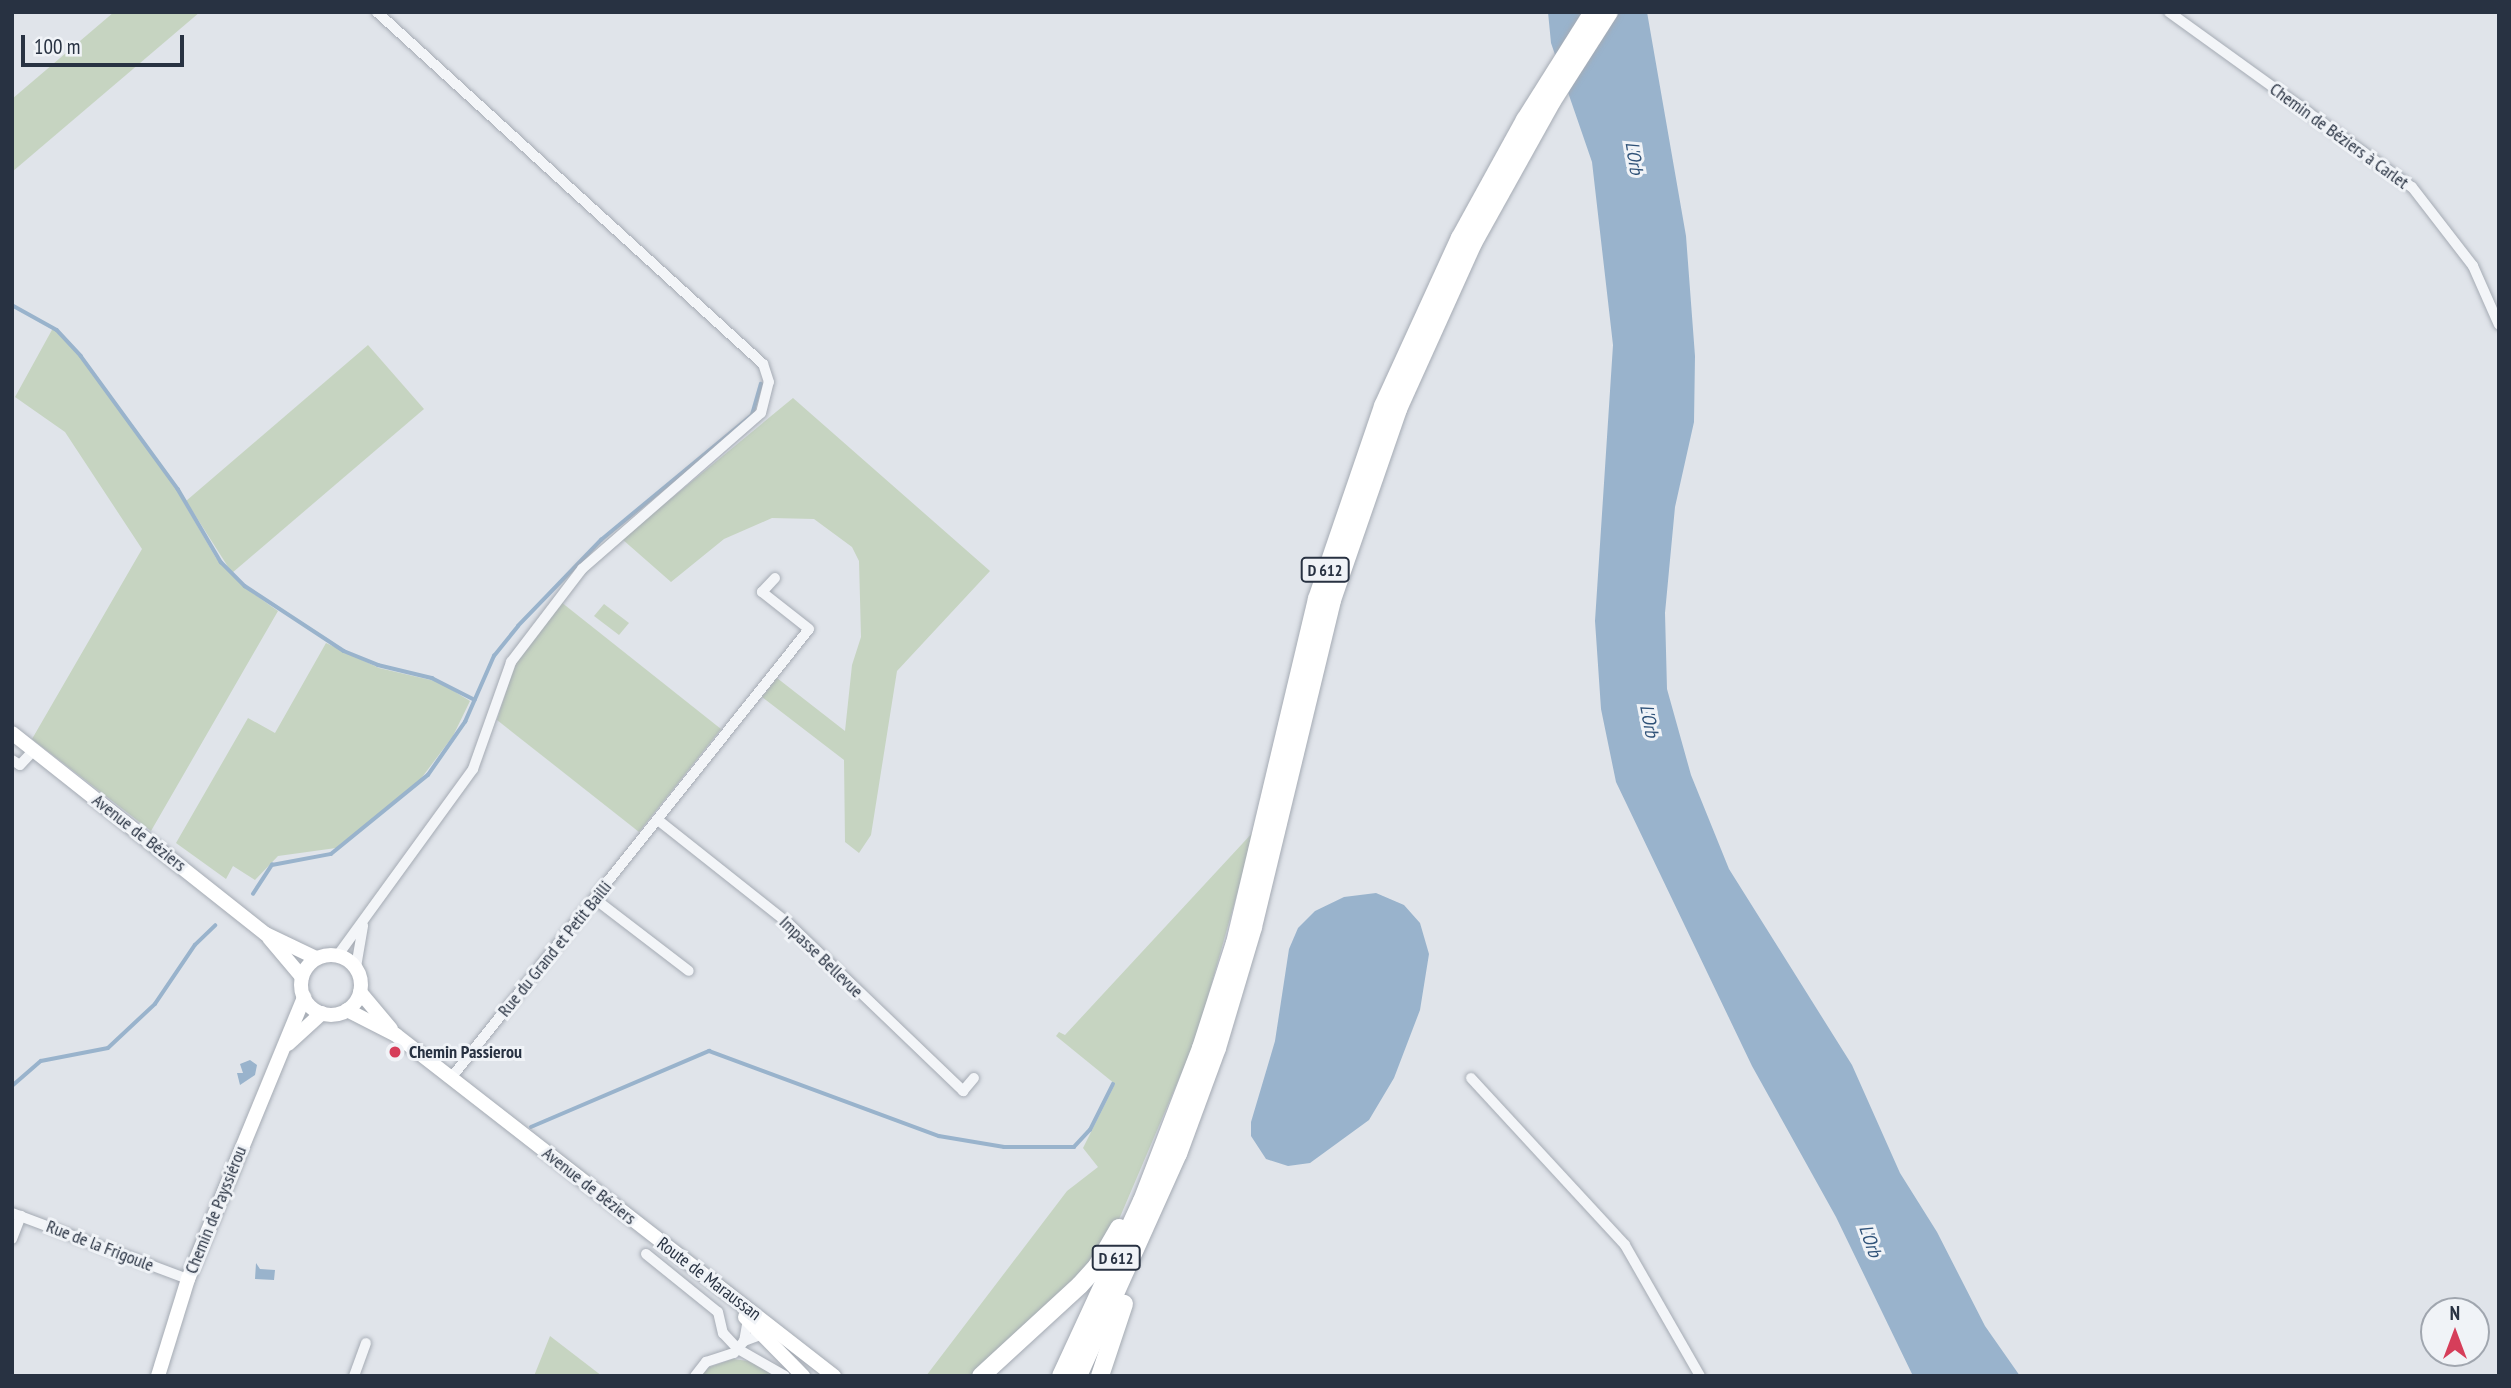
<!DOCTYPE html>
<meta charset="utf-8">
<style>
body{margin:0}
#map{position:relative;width:2511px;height:1388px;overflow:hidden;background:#e0e4ea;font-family:"PT Sans Narrow",sans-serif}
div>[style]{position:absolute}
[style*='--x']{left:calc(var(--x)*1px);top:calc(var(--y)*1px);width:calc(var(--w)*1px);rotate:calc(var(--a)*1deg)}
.green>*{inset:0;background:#c6d4c1}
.water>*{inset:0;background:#99b3cc}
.stream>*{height:3.5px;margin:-1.75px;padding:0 1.75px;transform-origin:1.75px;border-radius:1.75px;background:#99b3cc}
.roads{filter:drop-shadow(0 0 2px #a5abb4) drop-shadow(0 0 2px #a5abb4)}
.street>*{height:10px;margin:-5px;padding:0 5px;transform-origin:5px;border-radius:5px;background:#f3f5f8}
.secondary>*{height:14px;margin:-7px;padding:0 7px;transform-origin:7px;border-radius:7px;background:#fff}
.secondary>.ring{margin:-7px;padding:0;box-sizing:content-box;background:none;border:14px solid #fff;border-radius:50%}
.highway>*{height:18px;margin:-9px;padding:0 9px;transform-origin:9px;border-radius:9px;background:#fff}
.dots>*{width:19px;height:19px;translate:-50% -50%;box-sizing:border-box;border:4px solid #f0f3f7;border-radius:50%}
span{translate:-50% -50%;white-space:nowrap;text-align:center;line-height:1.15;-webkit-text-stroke:6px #f0f3f7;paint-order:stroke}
.shield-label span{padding:2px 5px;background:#f0f3f7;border:2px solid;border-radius:5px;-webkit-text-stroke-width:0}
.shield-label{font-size:16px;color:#283242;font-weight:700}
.street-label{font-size:18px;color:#283242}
.poi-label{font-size:18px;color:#283242;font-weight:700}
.left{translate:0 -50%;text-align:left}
.water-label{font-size:19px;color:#2f5278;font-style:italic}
.frame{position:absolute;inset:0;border:14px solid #283242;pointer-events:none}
.north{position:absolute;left:2420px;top:1297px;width:70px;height:70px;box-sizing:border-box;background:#f0f3f7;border:2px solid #a0a6af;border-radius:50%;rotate:0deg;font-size:19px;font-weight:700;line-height:28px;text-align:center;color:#283242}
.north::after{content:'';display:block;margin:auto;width:24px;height:32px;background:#d63e5a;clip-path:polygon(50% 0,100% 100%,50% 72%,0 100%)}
.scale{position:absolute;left:21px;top:35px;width:163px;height:32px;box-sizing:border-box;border:4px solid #283242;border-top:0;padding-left:9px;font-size:21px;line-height:24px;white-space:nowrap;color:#283242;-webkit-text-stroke:5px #f0f3f7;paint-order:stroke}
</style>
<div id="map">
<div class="green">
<div style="clip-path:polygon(114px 12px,200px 12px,12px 172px,12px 99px)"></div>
<div style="clip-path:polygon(53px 328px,77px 353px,176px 489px,216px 558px,247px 589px,278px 611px,151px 831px,32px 739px,142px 549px,65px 432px,15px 397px)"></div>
<div style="clip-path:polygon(368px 345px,424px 409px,232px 573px,186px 501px)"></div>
<div style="clip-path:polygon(793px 398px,990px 571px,897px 671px,871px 835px,859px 853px,845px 842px,844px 760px,762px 697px,777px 678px,845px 731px,852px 665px,861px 637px,859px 561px,852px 547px,814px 519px,772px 518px,724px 539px,671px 582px,622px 539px)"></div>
<div style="clip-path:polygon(561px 602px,721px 729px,639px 832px,497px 720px,515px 664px)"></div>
<div style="clip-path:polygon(604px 604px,629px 623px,619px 635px,594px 616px)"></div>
<div style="clip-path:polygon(326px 643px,379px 668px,439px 682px,470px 701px,453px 736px,420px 780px,336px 848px,278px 856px,255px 880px,233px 866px,226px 879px,176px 843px,248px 718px,275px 733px)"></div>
<div style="clip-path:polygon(1255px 830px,1196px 1039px,1120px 1217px,1098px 1256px,975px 1376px,926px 1376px,1067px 1191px,1098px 1167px,1083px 1148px,1115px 1084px,1056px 1036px,1059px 1032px,1065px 1035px)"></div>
<div style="clip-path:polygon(550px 1336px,602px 1376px,534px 1376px)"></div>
<div style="clip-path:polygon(733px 1359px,748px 1361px,778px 1376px,700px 1376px,704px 1369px)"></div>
</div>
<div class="water">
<div style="clip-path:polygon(1548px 12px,1647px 12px,1686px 236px,1695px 356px,1694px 422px,1675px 507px,1665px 613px,1667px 689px,1691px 775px,1729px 869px,1852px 1065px,1900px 1173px,1937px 1232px,1985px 1326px,2020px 1376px,1913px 1376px,1836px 1217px,1752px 1066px,1616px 782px,1601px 709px,1595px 621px,1613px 345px,1592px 162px,1551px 43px)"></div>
<div style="clip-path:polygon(1376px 893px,1404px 905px,1420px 923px,1429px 954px,1420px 1010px,1394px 1078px,1369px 1120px,1310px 1163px,1288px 1166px,1266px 1159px,1251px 1136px,1251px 1122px,1275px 1041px,1289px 949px,1298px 928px,1315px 911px,1344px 897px)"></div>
<div style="clip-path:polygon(250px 1060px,257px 1065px,255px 1075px,240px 1085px,237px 1073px,243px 1073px,240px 1064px)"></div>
<div style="clip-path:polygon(256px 1263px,260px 1269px,275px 1270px,274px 1280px,255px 1279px)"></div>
</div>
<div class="stream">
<div style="--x:12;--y:305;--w:51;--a:29.1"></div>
<div style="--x:57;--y:330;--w:35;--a:47"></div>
<div style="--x:81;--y:356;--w:165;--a:53.9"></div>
<div style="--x:178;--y:489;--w:85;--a:59.5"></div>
<div style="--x:221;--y:562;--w:34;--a:45"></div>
<div style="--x:245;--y:586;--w:118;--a:33.3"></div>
<div style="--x:344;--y:651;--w:37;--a:22"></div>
<div style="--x:378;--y:665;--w:56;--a:13.5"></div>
<div style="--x:432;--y:678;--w:48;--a:27.1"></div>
<div style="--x:253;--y:894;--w:35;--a:-57"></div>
<div style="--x:272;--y:865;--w:60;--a:-10.6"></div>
<div style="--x:331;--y:854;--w:125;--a:-39.2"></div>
<div style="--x:428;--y:775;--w:65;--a:-55.1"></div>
<div style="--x:465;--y:722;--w:72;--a:-66.3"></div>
<div style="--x:494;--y:656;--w:38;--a:-51"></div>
<div style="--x:518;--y:626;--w:120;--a:-46"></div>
<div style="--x:601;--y:540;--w:196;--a:-39.6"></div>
<div style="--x:752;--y:415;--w:32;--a:-74"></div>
<div style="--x:12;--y:1086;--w:38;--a:-41"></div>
<div style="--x:41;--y:1061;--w:68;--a:-11"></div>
<div style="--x:108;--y:1048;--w:64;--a:-43.1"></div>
<div style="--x:155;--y:1004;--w:71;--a:-55.9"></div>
<div style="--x:195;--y:945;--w:28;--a:-44"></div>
<div style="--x:531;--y:1127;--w:194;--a:-23.1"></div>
<div style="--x:709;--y:1051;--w:245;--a:20.3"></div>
<div style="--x:939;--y:1136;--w:66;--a:9.6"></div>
<div style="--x:1004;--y:1147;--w:70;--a:0"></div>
<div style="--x:1074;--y:1147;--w:23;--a:-47"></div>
<div style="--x:1090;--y:1130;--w:51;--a:-63.4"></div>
</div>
<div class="roads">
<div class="street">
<div style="--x:2169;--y:12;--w:299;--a:35.8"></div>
<div style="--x:2412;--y:187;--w:100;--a:52.3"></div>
<div style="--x:2473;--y:266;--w:64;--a:66.2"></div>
<div style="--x:12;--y:760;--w:9;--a:32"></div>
<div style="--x:20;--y:765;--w:21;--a:-47"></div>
<div style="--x:658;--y:820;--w:166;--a:38.4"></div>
<div style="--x:788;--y:923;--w:243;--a:43.8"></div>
<div style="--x:963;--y:1091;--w:17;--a:-50"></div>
<div style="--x:595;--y:899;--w:118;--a:37.5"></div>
<div style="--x:338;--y:955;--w:230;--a:-54"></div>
<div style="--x:473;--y:769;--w:114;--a:-70.4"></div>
<div style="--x:511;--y:662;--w:117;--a:-52.6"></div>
<div style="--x:582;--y:569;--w:237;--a:-41.1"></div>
<div style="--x:761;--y:413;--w:32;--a:-76"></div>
<div style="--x:769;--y:382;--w:19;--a:-108"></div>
<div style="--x:763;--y:364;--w:522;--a:-137.64"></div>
<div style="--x:356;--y:967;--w:42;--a:-80.3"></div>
<div style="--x:451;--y:1078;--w:574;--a:-51.43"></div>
<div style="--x:809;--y:629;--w:60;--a:-141.8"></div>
<div style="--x:762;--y:592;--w:19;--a:-47"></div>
<div style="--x:1471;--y:1078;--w:227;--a:47.3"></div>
<div style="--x:1625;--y:1245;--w:151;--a:60.2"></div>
<div style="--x:12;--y:1213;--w:188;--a:20.6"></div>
<div style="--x:12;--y:1239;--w:25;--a:-69"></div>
<div style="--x:646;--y:1254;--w:92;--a:38.9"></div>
<div style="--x:718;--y:1312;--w:22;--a:77"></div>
<div style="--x:723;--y:1333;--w:22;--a:47"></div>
<div style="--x:738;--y:1349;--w:54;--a:29.9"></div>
<div style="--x:748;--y:1319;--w:22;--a:100"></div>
<div style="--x:744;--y:1341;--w:20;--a:-20"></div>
<div style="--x:354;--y:1376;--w:35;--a:-70"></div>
<div style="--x:695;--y:1376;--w:18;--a:-52"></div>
<div style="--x:706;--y:1362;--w:29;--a:-18"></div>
<div style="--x:734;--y:1353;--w:16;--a:-50"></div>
</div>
<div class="secondary">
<div style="--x:12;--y:733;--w:324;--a:38.4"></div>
<div style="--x:266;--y:934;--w:55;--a:25.6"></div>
<div style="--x:269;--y:938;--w:51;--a:49.8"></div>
<div class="ring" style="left:301px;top:955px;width:46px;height:46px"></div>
<div style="--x:360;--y:992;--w:48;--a:50"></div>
<div style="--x:347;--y:1010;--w:55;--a:27"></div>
<div style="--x:396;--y:1035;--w:555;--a:37.9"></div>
<div style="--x:288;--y:1044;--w:46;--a:-42.4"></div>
<div style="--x:745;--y:1317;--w:83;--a:45.5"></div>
<div style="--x:158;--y:1376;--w:102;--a:-72.8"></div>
<div style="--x:188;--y:1279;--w:305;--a:-67.6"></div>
</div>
<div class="highway">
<div style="--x:981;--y:1376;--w:134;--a:-42.6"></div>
<div style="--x:1080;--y:1285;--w:25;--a:-48"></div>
<div style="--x:1097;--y:1266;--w:44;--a:-59.9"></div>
<div style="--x:1061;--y:1376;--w:193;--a:-65.2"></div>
<div style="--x:1142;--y:1201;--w:164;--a:-68.9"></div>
<div style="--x:1201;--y:1048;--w:110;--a:-72.1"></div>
<div style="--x:1235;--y:943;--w:354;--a:-76.6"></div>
<div style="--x:1317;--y:599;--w:204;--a:-71.1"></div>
<div style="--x:1383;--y:406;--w:185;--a:-65.4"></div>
<div style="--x:1460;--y:238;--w:135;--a:-61.2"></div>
<div style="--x:1525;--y:120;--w:128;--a:-57.8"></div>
<div style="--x:1078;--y:1376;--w:243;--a:-65.8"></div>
<div style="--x:1178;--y:1154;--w:113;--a:-69.8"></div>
<div style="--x:1217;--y:1048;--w:126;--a:-73.4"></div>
<div style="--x:1253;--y:927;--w:336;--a:-76.4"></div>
<div style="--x:1332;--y:600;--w:202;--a:-70.9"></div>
<div style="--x:1398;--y:409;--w:182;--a:-65.7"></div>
<div style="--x:1473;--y:243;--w:162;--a:-60.9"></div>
<div style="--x:1552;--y:101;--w:106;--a:-57.4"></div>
<div style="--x:1100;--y:1376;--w:76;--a:-71.6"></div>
</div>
</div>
<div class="dots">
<div style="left:395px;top:1052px;background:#d63e5a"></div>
</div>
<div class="shield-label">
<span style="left:1325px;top:570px">D 612</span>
<span style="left:1116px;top:1258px">D 612</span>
</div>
<div class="street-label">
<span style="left:2339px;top:136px;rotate:36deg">Chemin de Béziers à Carlet</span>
<span style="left:139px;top:833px;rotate:38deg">Avenue de Béziers</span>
<span style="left:555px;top:949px;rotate:-51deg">Rue du Grand et Petit Bailli</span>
<span style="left:821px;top:957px;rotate:44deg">Impasse Bellevue</span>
<span style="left:589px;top:1186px;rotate:38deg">Avenue de Béziers</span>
<span style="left:216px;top:1210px;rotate:-68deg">Chemin de Payssiérou</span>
<span style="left:100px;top:1246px;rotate:21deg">Rue de la Frigoule</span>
<span style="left:709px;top:1279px;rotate:37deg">Route de Maraussan</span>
</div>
<div class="poi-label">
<span class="left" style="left:409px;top:1052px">Chemin Passierou</span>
</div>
<div class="water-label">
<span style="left:1634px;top:158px;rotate:81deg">L'Orb</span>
<span style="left:1649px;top:721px;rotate:79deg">L'Orb</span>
<span style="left:1870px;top:1241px;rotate:71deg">L'Orb</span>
</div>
<div class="frame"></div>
<div class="north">N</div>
<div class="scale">100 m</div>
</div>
